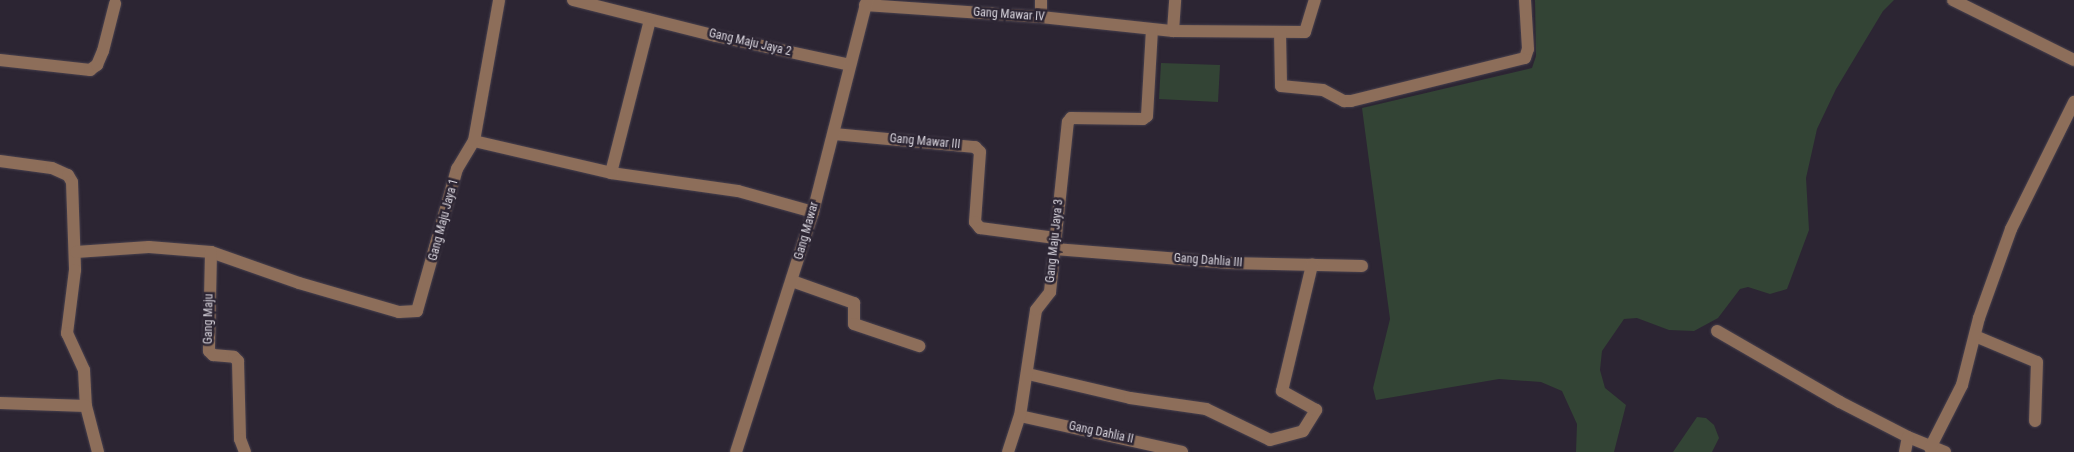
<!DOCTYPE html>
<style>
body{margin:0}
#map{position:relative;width:2074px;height:452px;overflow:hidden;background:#2c2533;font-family:"Roboto Condensed",sans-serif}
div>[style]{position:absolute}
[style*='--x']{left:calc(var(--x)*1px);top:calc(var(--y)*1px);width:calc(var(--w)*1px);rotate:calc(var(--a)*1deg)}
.green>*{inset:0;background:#334435}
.roads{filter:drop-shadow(0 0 1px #48414e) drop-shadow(0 0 1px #48414e)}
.minor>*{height:12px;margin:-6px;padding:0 6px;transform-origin:6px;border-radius:6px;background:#8d6e5a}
span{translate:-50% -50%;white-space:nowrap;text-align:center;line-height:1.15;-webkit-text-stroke:5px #2c2533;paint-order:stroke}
.street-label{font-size:12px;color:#d9d5de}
</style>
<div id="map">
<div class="green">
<div style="clip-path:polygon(1535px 0,1894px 0,1883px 11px,1836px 89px,1817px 129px,1806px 178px,1809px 230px,1787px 289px,1770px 294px,1748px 287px,1740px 289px,1718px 318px,1694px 331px,1669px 330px,1637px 318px,1624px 319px,1602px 351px,1600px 370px,1605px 388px,1626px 405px,1614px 452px,1576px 452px,1577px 424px,1562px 391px,1541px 382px,1499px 379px,1376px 400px,1373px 388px,1390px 319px,1362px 108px,1532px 68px,1536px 56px)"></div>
<div style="clip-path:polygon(1161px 63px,1220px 65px,1218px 102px,1159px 99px)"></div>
<div style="clip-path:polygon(1697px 417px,1706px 418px,1714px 425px,1719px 438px,1712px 452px,1673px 452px)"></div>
</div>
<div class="roads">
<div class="minor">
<div style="--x:573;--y:0;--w:147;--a:14.1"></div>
<div style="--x:716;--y:36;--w:137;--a:12.2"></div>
<div style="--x:1953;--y:0;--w:135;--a:26.4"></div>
<div style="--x:865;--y:5;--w:176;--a:3.9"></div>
<div style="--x:1041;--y:17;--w:133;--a:6.1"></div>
<div style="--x:1173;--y:31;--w:132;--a:0.4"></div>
<div style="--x:1305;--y:32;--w:34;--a:-73"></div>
<div style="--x:1041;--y:17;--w:17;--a:-90"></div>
<div style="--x:1173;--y:31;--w:31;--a:-86"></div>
<div style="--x:1280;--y:32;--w:54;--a:88.9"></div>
<div style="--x:1281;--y:86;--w:42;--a:5.4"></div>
<div style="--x:1323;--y:90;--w:24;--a:28"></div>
<div style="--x:1344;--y:101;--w:7;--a:0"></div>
<div style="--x:1351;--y:101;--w:179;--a:-13.9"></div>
<div style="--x:1525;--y:58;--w:9;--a:-72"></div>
<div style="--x:1528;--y:49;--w:49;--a:-93.5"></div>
<div style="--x:0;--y:60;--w:91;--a:6.3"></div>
<div style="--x:90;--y:70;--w:9;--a:-36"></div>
<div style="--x:97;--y:65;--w:15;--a:-67"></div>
<div style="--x:103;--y:51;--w:49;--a:-75.7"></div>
<div style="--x:834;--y:134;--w:142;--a:5.3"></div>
<div style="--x:975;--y:147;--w:7;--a:45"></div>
<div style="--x:980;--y:152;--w:70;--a:94.1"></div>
<div style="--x:975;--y:222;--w:8;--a:50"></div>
<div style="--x:980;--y:228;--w:76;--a:7.6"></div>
<div style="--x:474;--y:141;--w:141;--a:13.1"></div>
<div style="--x:611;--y:173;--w:128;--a:8.1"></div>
<div style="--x:738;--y:191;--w:78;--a:15.6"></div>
<div style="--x:0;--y:161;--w:52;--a:7.7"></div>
<div style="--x:52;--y:168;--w:17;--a:24"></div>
<div style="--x:68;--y:175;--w:8;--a:60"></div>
<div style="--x:72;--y:182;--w:88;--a:88"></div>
<div style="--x:75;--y:270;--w:64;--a:97.2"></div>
<div style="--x:67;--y:333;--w:41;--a:65.3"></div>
<div style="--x:84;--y:370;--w:36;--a:87"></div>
<div style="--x:86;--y:406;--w:48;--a:75.4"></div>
<div style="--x:611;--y:173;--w:158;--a:-75.7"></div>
<div style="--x:1055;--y:249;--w:175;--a:4.6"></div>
<div style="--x:1229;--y:263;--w:133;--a:1.3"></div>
<div style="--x:76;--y:252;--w:73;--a:-3.9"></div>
<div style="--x:149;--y:247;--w:62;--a:4.6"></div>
<div style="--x:211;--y:252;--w:93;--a:19.4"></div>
<div style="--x:299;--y:283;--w:104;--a:16.2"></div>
<div style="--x:399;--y:312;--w:18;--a:-3"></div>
<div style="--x:417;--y:311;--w:148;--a:-74.3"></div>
<div style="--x:457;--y:169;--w:33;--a:-59"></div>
<div style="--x:474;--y:141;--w:143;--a:-79.9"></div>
<div style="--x:211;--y:252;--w:99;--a:91.2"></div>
<div style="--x:209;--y:351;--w:6;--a:45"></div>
<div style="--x:213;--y:355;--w:21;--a:5"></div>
<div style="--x:234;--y:357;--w:6;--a:45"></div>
<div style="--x:238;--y:361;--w:78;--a:88.5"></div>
<div style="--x:240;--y:439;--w:14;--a:69"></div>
<div style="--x:792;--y:281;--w:66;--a:19.5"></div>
<div style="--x:854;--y:303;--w:21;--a:90"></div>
<div style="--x:854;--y:324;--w:69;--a:18.7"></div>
<div style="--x:1717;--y:331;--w:142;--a:30"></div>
<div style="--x:1840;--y:402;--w:76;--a:27.2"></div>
<div style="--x:1908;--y:437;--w:40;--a:22"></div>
<div style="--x:1975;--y:336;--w:67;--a:22.8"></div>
<div style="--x:2037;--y:362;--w:59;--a:91.9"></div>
<div style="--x:1028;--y:374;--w:105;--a:13.2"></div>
<div style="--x:1130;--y:398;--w:77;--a:8.2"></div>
<div style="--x:1206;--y:409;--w:71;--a:25.8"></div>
<div style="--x:1270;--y:440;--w:34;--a:-15"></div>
<div style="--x:1303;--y:431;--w:25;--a:-58"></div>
<div style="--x:1316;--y:410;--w:39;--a:-151"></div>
<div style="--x:1282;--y:391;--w:130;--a:-76.6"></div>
<div style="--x:0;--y:403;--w:86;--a:2"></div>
<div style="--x:1020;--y:416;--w:166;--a:12.5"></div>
<div style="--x:1930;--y:448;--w:71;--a:-63.1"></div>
<div style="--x:1962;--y:385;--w:69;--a:-75.8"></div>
<div style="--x:1979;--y:318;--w:95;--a:-70.2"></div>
<div style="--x:2011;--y:229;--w:142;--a:-63.6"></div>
<div style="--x:736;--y:452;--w:252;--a:-72.2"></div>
<div style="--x:813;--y:212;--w:219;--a:-75.7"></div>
<div style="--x:1008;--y:452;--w:38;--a:-72"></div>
<div style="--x:1020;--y:416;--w:107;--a:-81.4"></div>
<div style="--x:1036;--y:310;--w:23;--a:-52"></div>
<div style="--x:1050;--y:292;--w:171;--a:-84"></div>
<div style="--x:1068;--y:122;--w:5;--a:-53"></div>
<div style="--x:1071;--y:118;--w:72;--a:0.8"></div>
<div style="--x:1143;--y:119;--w:5;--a:-37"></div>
<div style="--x:1147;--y:116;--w:86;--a:-86.7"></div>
<div style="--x:1905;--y:452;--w:15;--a:-79"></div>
</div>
</div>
<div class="street-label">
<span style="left:1009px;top:15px;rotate:4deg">Gang Mawar IV</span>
<span style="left:750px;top:43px;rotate:13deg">Gang Maju Jaya 2</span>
<span style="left:925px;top:142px;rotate:5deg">Gang Mawar III</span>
<span style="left:444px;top:220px;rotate:-75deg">Gang Maju Jaya 1</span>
<span style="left:807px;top:231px;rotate:-74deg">Gang Mawar</span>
<span style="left:1055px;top:241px;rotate:-84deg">Gang Maju Jaya 3</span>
<span style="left:1208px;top:261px;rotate:4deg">Gang Dahlia III</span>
<span style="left:209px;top:319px;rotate:-89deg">Gang Maju</span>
<span style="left:1101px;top:433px;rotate:12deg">Gang Dahlia II</span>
</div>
</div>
